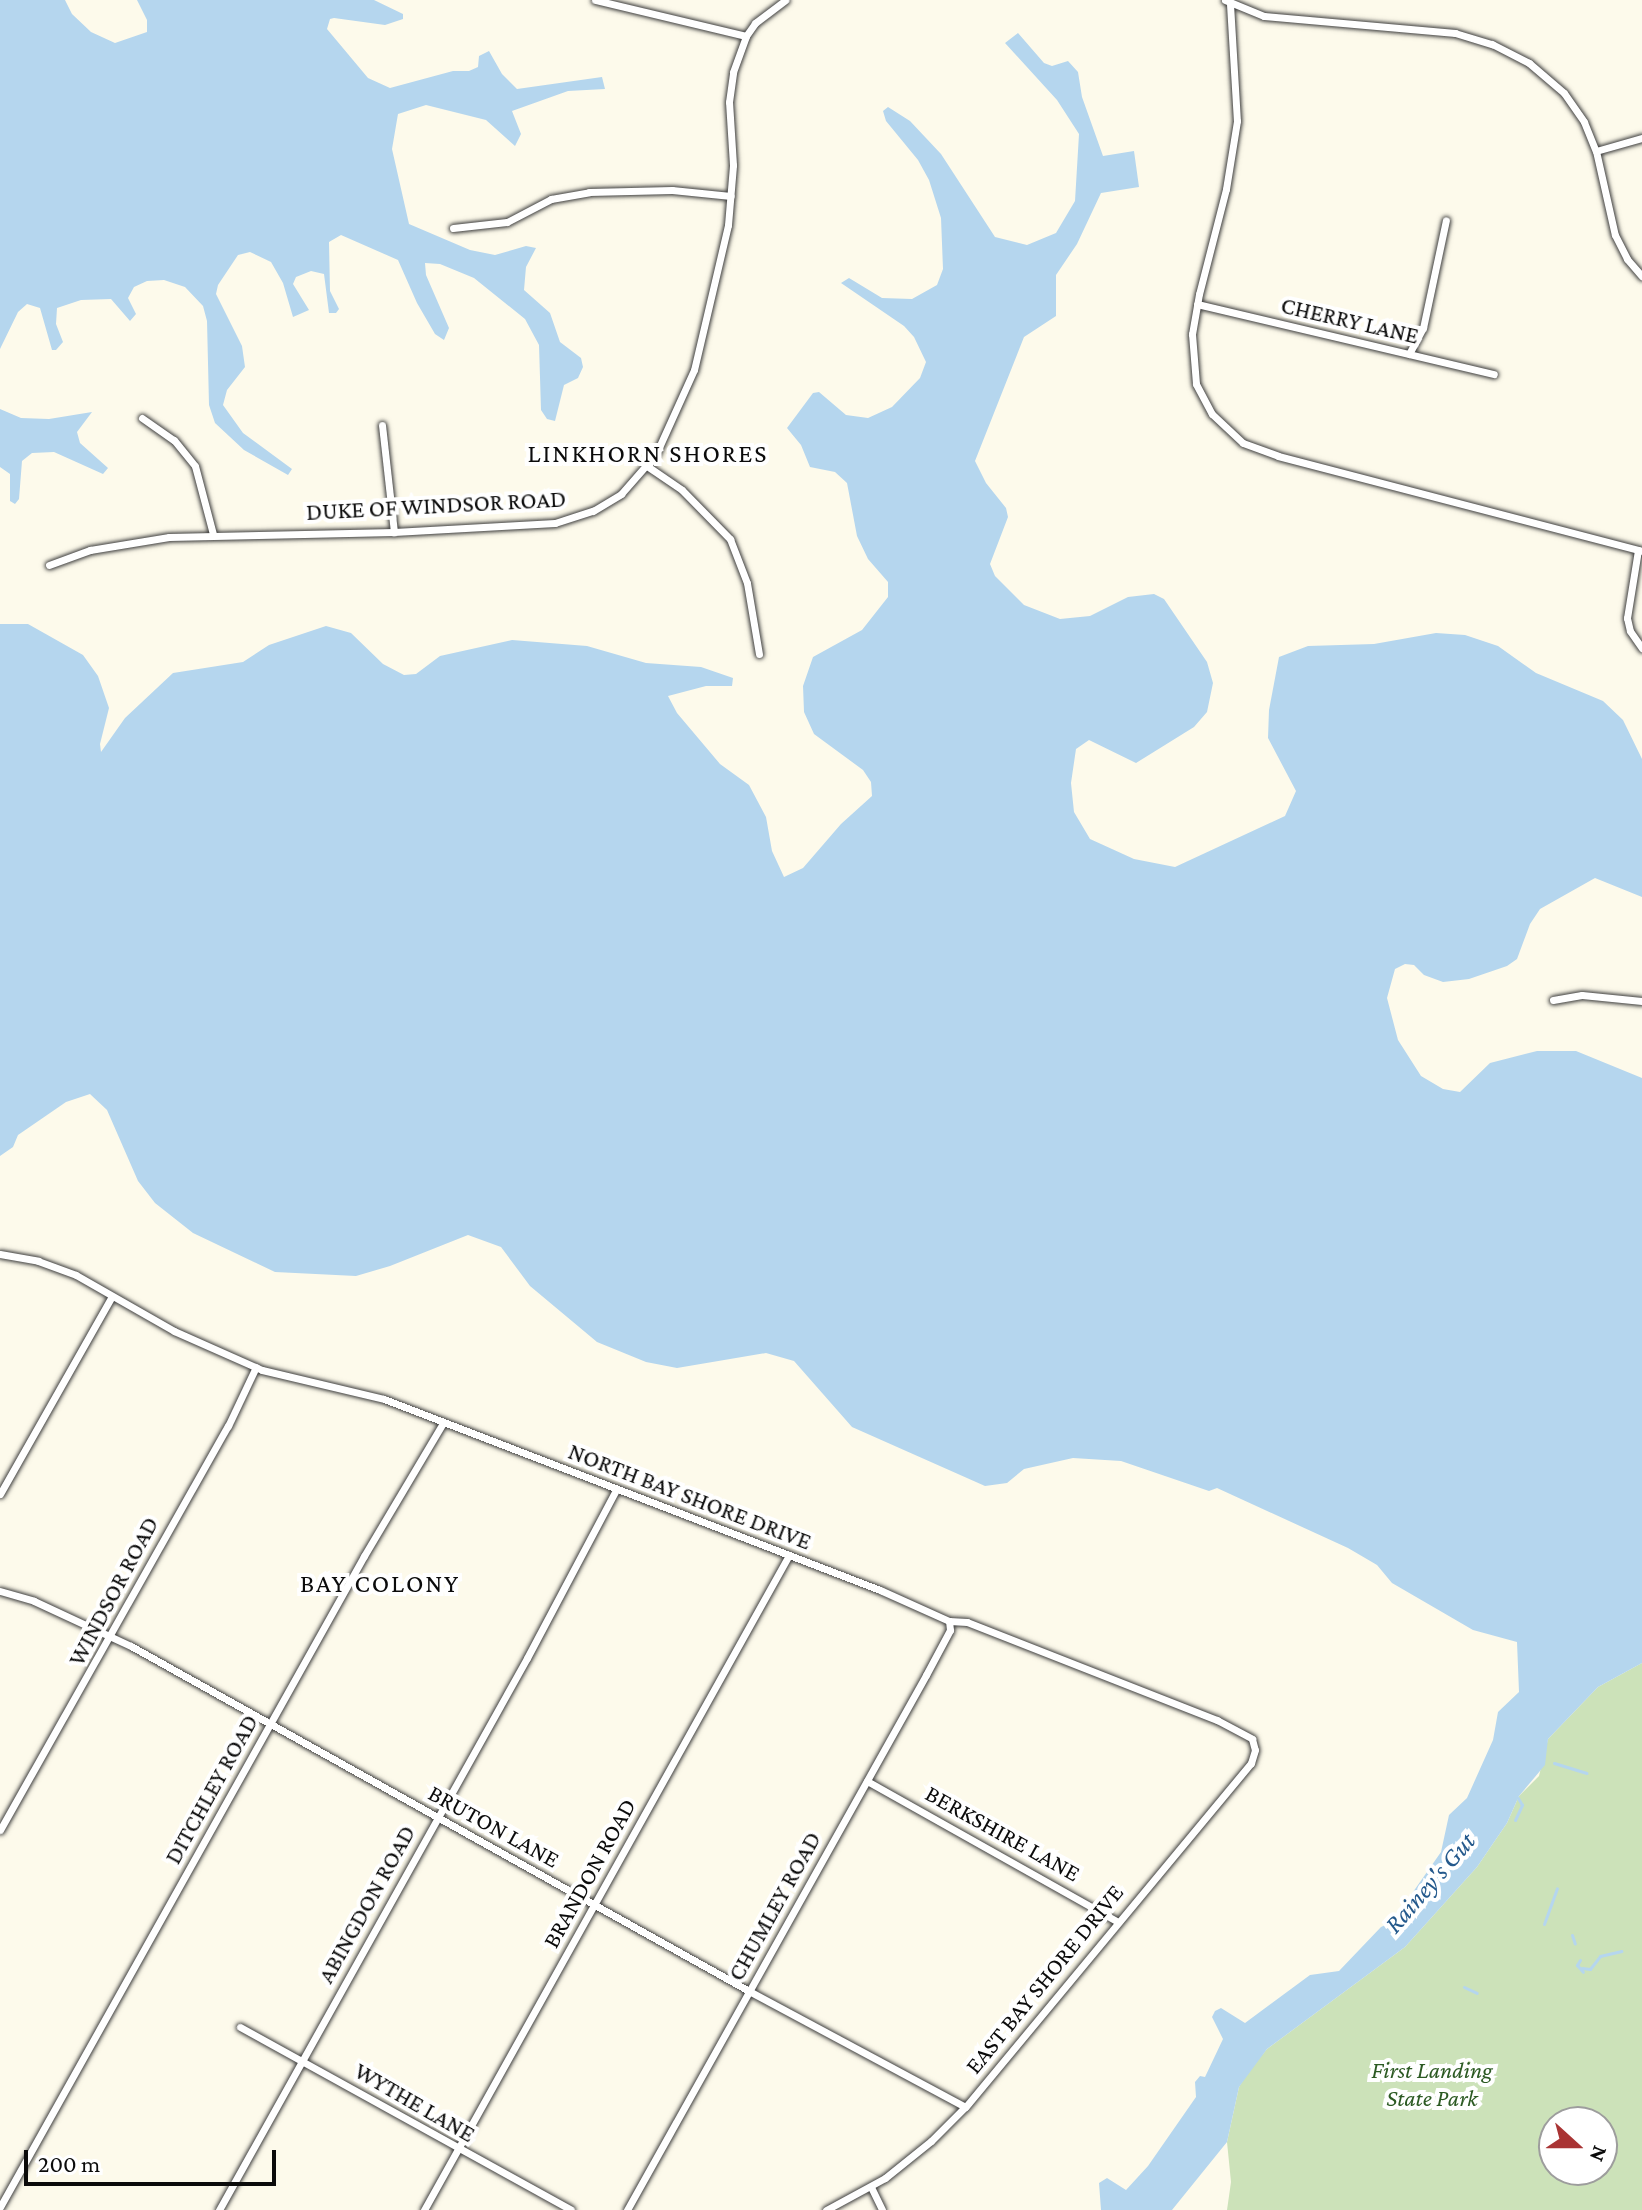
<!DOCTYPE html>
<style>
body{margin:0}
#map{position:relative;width:1642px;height:2210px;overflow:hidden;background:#fdfaeb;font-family:"Crimson Pro",serif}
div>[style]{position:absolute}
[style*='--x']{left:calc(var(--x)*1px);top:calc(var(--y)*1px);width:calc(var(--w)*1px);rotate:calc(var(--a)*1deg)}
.green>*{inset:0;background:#cce2b9}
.water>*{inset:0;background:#b5d6ee}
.stream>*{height:3px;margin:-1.5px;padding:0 1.5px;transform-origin:1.5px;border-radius:1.5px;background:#b5d6ee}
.roads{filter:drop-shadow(0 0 2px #3e3e3e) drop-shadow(0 0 2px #3e3e3e)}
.street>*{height:7px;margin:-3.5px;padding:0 3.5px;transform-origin:3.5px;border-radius:3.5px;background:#fff}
span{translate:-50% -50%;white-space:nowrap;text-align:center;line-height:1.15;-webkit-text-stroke:8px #fff;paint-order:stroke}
.street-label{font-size:24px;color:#0b0b0b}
.park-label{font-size:24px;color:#2c5a23;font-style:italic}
.neighbourhood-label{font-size:26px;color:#0b0b0b;letter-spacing:2px}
.water-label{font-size:26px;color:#24598c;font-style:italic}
.north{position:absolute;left:1538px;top:2106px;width:80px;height:80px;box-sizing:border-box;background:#fff;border:2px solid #9d9d9d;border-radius:50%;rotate:111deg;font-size:22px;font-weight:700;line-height:32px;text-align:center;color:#0b0b0b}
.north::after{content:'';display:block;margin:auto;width:28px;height:36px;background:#a93434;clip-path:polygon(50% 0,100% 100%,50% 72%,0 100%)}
.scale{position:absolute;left:24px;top:2150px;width:252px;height:36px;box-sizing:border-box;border:4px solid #0b0b0b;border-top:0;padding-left:10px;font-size:24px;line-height:28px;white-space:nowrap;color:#0b0b0b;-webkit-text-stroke:6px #fff;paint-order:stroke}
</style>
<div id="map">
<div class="green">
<div style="clip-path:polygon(evenodd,1642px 1663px,1642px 2210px,1227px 2210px,1231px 2182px,1227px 2142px,1239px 2087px,1248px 2072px,1267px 2049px,1405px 1947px,1477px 1867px,1507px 1823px,1519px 1796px,1539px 1776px,1548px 1739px,1598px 1687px,1642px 1663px,1554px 2122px,1602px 2122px,1602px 2170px,1554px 2170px,1554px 2122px)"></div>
</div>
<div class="water">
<div style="clip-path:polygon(0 0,65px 0,72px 14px,91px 32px,115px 43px,147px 32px,147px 20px,137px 0,374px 0,403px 14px,403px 19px,385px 25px,334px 18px,330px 19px,327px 29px,368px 78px,390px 88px,453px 71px,469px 71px,478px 67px,479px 56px,489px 51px,502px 74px,517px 89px,602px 77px,605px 89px,568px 91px,512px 111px,521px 134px,515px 146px,486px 120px,426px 105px,398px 114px,392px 149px,409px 224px,470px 250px,495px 255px,526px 246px,536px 248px,526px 267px,524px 290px,550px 313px,560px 342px,581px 358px,583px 367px,578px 378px,564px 385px,555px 421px,547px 419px,541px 410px,539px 345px,525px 319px,474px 278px,440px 264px,425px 263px,426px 275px,449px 328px,444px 340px,435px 334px,417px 303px,398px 260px,341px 235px,329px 242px,330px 291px,339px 309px,336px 313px,329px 313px,324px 274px,311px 271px,296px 277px,293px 284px,309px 310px,293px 317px,283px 283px,271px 262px,250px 252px,238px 255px,218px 285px,216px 294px,242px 346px,245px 367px,227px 390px,223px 405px,243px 433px,292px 469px,288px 475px,244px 450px,215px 423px,209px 405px,207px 321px,203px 306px,185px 287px,164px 280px,147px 281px,134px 287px,128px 298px,136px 314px,130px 321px,111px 299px,81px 300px,57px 308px,56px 324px,63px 342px,56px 350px,52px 350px,40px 308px,27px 304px,18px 312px,0 349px)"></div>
<div style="clip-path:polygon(1018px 33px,1044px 63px,1052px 66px,1068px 61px,1078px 72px,1082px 97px,1103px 156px,1134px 151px,1139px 187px,1101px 193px,1077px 244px,1056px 275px,1056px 316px,1024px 337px,975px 461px,986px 483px,1006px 508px,1008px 517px,990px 564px,995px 576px,1024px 605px,1060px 619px,1090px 616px,1128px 597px,1154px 594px,1164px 599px,1207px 662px,1213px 683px,1207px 712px,1194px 727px,1136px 763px,1089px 740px,1076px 749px,1071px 783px,1074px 812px,1090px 839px,1134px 859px,1175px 867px,1285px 816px,1296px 791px,1268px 738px,1269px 710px,1279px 657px,1308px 646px,1374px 644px,1436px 633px,1465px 635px,1498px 646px,1536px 673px,1603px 701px,1623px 720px,1642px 759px,1642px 897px,1595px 878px,1540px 909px,1530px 924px,1517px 959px,1507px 966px,1469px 979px,1443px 982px,1424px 975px,1414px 965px,1405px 964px,1395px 969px,1387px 998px,1398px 1040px,1421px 1076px,1443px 1089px,1460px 1092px,1490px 1063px,1537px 1051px,1576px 1051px,1642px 1078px,1642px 1663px,1598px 1687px,1548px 1739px,1545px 1765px,1519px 1796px,1507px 1823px,1477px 1867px,1405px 1947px,1267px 2049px,1239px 2087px,1227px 2142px,1172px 2210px,1101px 2210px,1099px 2183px,1107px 2178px,1126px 2190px,1148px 2166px,1196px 2097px,1195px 2082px,1200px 2076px,1205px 2077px,1223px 2039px,1212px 2017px,1215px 2011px,1221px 2008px,1245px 2023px,1310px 1975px,1339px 1971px,1381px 1927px,1392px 1922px,1441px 1852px,1449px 1815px,1467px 1798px,1493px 1740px,1498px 1712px,1519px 1692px,1517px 1642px,1473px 1630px,1392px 1583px,1377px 1565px,1348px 1548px,1217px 1488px,1209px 1491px,1121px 1461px,1073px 1458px,1024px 1469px,1007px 1483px,985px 1486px,852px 1427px,794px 1361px,766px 1353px,677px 1368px,646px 1362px,597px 1342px,530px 1286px,501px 1247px,468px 1235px,390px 1266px,356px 1276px,275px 1272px,193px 1233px,155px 1203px,138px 1181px,107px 1110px,90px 1094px,66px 1102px,18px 1135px,13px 1147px,0 1156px,0 624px,28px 624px,83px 655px,98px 676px,109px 708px,100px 744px,101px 752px,125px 718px,173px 673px,243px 662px,269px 645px,326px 626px,351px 633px,383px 664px,404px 675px,416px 674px,440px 656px,512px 640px,587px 646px,646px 663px,701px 667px,733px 678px,732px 686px,706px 686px,668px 696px,677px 713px,720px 764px,749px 785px,766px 817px,772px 851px,784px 877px,803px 868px,841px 824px,872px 796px,871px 782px,863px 770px,814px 734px,804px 712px,803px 686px,813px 657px,862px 630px,888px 597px,888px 582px,868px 559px,857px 536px,847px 483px,835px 472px,810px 467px,801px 445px,787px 428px,813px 393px,819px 392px,846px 415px,868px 418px,892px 407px,920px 378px,926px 362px,914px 337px,904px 326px,841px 283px,849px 278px,882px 298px,912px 299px,937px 285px,943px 269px,941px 218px,929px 180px,918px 160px,886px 121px,883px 111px,888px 107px,910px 121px,941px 154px,995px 237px,1027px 245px,1056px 233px,1075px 201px,1079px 134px,1057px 100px,1005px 43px)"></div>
<div style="clip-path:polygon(0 409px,21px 418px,49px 419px,92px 412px,77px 432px,80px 443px,108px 468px,103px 474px,54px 452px,32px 453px,22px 461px,19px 499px,15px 504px,10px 501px,10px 474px,0 467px)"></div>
</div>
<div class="stream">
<div style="--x:1554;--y:1763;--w:34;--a:17"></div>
<div style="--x:1515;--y:1820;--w:17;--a:-65"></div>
<div style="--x:1522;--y:1805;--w:8;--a:-120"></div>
<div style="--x:1544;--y:1924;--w:38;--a:-70"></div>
<div style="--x:1572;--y:1935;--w:9;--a:72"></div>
<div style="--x:1580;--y:1960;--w:6;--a:121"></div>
<div style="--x:1577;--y:1965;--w:9;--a:49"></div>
<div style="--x:1582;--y:1968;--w:8;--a:7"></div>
<div style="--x:1590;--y:1969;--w:16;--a:-52"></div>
<div style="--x:1600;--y:1956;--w:22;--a:-13"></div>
<div style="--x:1464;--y:1987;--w:14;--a:25"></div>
</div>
<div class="roads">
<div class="street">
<div style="--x:595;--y:0;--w:155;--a:13.4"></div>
<div style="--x:1225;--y:0;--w:42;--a:22.3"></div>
<div style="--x:1264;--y:16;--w:192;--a:5.1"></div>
<div style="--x:1455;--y:33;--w:39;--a:17"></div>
<div style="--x:1492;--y:44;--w:42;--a:27.2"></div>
<div style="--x:1529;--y:63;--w:46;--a:40.6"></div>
<div style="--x:1564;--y:93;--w:35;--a:55"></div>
<div style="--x:1584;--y:122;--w:31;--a:68"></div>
<div style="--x:1596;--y:151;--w:86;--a:77.3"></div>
<div style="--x:1615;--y:235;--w:27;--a:63"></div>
<div style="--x:1627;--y:259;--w:23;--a:49"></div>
<div style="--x:1230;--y:4;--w:117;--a:86.6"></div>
<div style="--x:1237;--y:121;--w:69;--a:99.2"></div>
<div style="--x:1226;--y:189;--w:108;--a:104.4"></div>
<div style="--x:1199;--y:294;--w:41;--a:99.9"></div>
<div style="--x:1192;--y:334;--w:50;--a:85.4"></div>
<div style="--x:1196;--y:384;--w:34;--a:62"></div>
<div style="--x:1212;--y:414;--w:42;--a:43.1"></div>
<div style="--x:1243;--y:443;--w:37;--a:20"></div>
<div style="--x:1278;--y:456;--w:376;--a:14.6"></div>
<div style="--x:1596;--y:151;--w:48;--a:-15.8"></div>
<div style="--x:453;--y:228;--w:54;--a:-6.3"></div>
<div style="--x:507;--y:222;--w:50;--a:-27.6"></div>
<div style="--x:551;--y:199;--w:39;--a:-10"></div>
<div style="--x:589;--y:192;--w:83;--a:-1.4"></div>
<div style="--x:672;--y:190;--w:59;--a:5.8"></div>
<div style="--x:1197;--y:304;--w:305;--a:13.3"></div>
<div style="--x:1409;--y:354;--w:30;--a:-62"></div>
<div style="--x:1423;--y:328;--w:110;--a:-78"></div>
<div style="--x:142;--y:418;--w:39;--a:35"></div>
<div style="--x:174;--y:440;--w:33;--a:51"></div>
<div style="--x:195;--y:466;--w:70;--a:75.2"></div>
<div style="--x:382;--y:425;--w:108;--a:83.6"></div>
<div style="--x:647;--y:466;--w:42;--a:34.4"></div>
<div style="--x:682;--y:490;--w:69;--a:45.6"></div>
<div style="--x:730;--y:539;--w:47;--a:68.9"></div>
<div style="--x:747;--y:583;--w:72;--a:80.4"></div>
<div style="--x:1638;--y:550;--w:69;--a:99.2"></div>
<div style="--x:1627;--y:618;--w:13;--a:77"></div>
<div style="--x:1630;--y:631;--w:21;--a:55"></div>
<div style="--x:49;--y:565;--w:44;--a:-20.1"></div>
<div style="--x:90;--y:550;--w:80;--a:-9.3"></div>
<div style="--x:169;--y:537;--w:225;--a:-1.3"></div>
<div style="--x:394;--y:532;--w:161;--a:-3.2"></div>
<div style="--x:555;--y:523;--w:40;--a:-18"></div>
<div style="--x:593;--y:511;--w:33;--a:-31"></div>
<div style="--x:621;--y:494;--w:53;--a:-48.8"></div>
<div style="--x:656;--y:454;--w:92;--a:-65.7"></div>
<div style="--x:694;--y:370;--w:149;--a:-76.8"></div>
<div style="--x:728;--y:225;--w:60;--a:-85.2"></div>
<div style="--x:733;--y:165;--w:63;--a:-93.6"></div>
<div style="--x:729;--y:102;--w:30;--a:-82"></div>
<div style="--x:733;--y:72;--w:38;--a:-70"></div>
<div style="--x:746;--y:36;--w:16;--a:-55"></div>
<div style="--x:755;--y:23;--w:38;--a:-37"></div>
<div style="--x:1553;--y:1000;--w:29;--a:-10"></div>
<div style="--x:1582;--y:995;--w:60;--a:5.7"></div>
<div style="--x:0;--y:1254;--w:39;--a:10"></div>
<div style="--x:38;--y:1261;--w:40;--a:20.2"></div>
<div style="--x:76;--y:1275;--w:113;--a:29.7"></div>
<div style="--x:174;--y:1331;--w:96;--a:23.9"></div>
<div style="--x:262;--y:1370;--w:125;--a:13.4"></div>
<div style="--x:384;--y:1399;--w:532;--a:21.06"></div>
<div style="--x:880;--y:1590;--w:76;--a:24.2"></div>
<div style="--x:949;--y:1621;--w:18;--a:3"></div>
<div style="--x:967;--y:1622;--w:269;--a:21.4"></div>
<div style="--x:1217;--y:1720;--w:40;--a:28"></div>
<div style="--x:1252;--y:1739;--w:11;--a:75"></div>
<div style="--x:1255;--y:1750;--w:14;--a:107"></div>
<div style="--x:1251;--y:1763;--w:447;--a:129.7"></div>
<div style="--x:965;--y:2107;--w:48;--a:135"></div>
<div style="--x:931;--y:2141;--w:59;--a:141.2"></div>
<div style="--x:885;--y:2178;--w:67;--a:151.5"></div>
<div style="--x:0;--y:1494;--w:227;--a:-60.5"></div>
<div style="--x:0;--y:1591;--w:35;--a:16"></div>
<div style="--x:34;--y:1601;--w:107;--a:24.9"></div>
<div style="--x:131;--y:1646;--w:708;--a:29.17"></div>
<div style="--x:749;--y:1991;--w:245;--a:28.2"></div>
<div style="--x:867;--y:1781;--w:288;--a:29.3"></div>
<div style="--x:0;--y:1830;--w:464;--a:-60.6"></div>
<div style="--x:228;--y:1426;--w:65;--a:-64.6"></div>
<div style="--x:240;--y:2027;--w:378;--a:28.9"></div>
<div style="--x:871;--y:2187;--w:25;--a:64"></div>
<div style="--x:0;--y:2207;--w:746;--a:-60.79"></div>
<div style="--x:364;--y:1556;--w:155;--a:-59.3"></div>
<div style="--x:219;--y:2210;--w:632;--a:-60.84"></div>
<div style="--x:527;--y:1658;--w:190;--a:-62.1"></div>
<div style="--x:424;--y:2210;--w:750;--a:-60.87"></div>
<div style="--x:627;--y:2210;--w:613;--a:-60.8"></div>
<div style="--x:926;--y:1675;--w:51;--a:-61.9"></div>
<div style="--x:950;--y:1630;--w:9;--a:-96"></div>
</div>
</div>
<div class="street-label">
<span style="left:1350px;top:320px;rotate:13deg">CHERRY LANE</span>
<span style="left:436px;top:505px;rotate:-3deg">DUKE OF WINDSOR ROAD</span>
<span style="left:690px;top:1496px;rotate:21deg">NORTH BAY SHORE DRIVE</span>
<span style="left:113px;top:1591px;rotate:-62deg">WINDSOR ROAD</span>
<span style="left:211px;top:1789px;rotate:-61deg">DITCHLEY ROAD</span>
<span style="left:494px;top:1826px;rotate:29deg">BRUTON LANE</span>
<span style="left:1003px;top:1833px;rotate:29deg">BERKSHIRE LANE</span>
<span style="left:589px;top:1873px;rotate:-61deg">BRANDON ROAD</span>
<span style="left:366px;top:1904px;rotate:-61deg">ABINGDON ROAD</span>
<span style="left:774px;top:1906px;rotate:-61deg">CHUMLEY ROAD</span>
<span style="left:1044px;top:1979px;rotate:-51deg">EAST BAY SHORE DRIVE</span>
<span style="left:415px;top:2102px;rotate:30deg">WYTHE LANE</span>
</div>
<div class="park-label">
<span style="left:1432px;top:2084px">First Landing<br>State Park</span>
</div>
<div class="neighbourhood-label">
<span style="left:648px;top:454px">LINKHORN SHORES</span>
<span style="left:380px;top:1584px">BAY COLONY</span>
</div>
<div class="water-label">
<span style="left:1430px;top:1883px;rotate:-49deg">Rainey's Gut</span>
</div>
<div class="north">N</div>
<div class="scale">200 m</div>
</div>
